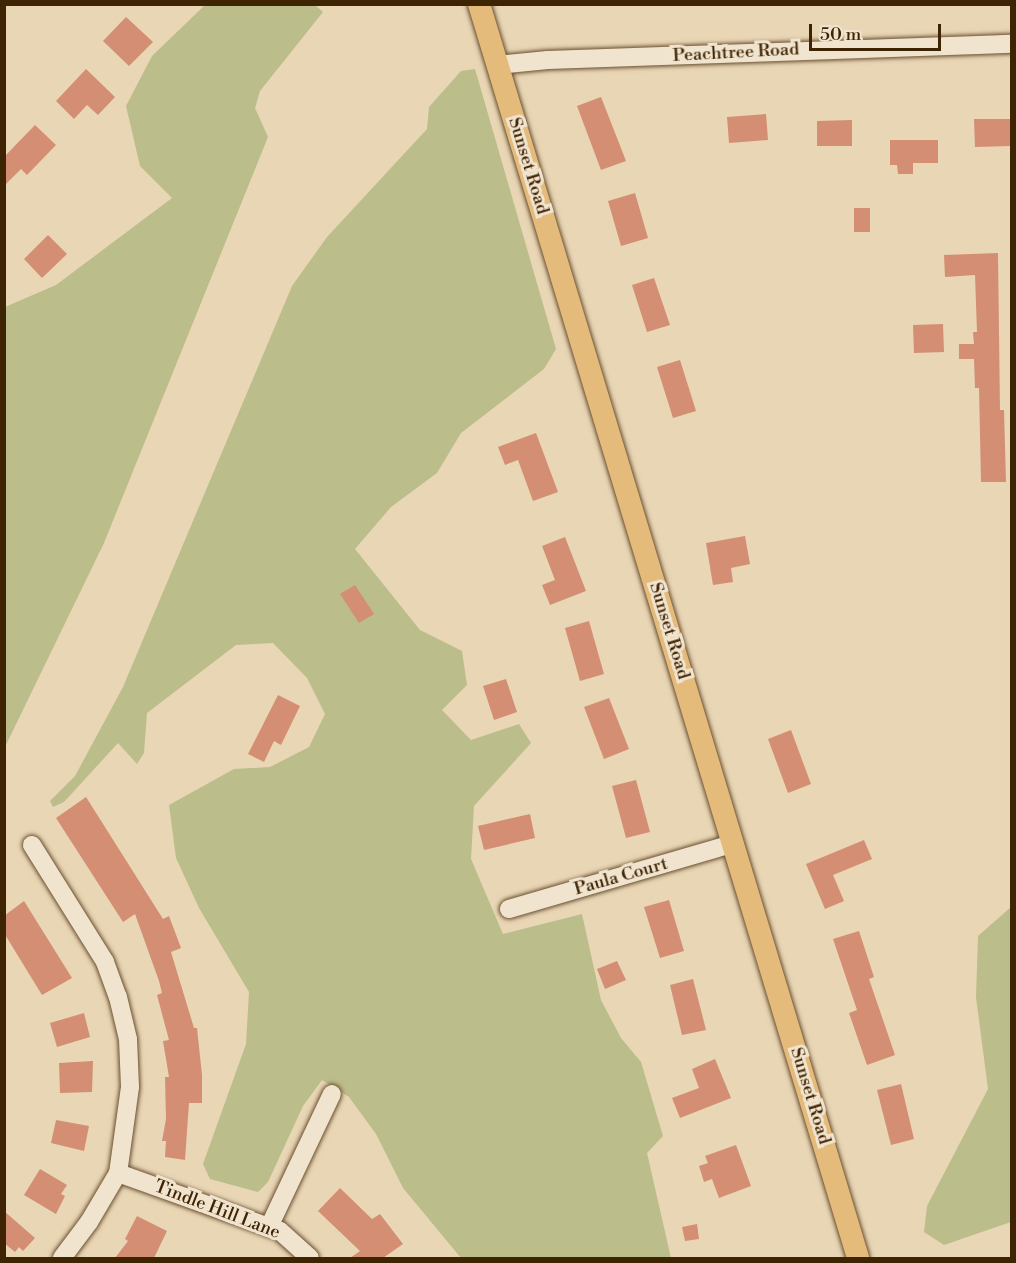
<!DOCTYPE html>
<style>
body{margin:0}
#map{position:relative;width:1016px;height:1263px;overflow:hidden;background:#e9d6b5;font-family:"Libre Bodoni",serif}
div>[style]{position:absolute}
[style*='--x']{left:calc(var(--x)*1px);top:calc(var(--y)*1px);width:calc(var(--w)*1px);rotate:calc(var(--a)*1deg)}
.green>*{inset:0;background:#bbbd8b}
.building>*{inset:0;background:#d38e74}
.roads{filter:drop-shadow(0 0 2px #6a5030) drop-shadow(0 0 2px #6a5030)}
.minor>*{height:18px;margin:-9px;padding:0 9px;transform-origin:9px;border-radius:9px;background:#f1e4cf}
.major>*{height:22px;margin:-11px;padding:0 11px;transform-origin:11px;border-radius:11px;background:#e4bb7a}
span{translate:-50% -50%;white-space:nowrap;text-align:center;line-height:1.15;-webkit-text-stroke:6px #f1e4cf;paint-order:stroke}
.street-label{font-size:18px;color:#3f2404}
.frame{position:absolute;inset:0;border:6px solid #3f2404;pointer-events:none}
.scale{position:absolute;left:809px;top:24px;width:132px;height:27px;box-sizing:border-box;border:3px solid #3f2404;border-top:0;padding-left:8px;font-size:18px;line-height:21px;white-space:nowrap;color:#3f2404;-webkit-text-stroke:4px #f1e4cf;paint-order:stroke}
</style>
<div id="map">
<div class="green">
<div style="clip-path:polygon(206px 4px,315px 5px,323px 12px,260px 91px,255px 108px,268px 137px,104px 543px,5px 747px,5px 307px,56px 285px,172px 198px,140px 166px,126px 106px,152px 56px)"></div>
<div style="clip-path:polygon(475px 69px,556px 349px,544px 369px,461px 433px,437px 473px,391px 507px,355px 549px,420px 630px,462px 651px,467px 685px,442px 710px,471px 740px,519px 724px,531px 743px,474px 806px,471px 859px,503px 934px,582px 914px,601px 1000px,621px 1038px,641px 1062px,663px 1136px,647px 1153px,671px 1258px,461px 1258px,403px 1188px,376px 1134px,349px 1097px,322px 1080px,303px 1106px,268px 1182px,258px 1192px,210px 1179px,203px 1164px,246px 1044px,249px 992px,199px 908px,176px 858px,169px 805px,234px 769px,270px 767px,309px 747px,325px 714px,307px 678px,273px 643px,236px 645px,147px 713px,144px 753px,137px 764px,118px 743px,64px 802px,53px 807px,50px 801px,75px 776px,123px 687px,292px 286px,327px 237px,427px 129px,429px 107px,461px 71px)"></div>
<div style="clip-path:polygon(1011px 907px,1011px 1222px,944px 1245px,924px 1232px,927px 1206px,988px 1089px,976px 997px,978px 936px)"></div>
</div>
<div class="building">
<div style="clip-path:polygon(126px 17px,153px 42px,129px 66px,103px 41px)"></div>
<div style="clip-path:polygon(86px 69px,115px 97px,98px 115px,87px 105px,74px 119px,56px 101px)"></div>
<div style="clip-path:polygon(601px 97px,626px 161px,601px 170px,577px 106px)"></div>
<div style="clip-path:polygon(766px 114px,768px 140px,729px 143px,727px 117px)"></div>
<div style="clip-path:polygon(974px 119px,1011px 119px,1011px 146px,975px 147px)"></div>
<div style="clip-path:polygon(852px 120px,852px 146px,817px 146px,817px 121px)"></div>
<div style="clip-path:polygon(35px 125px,56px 145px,27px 175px,21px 169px,4px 186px,4px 157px)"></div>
<div style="clip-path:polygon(890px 140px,938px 140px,938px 163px,913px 163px,913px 174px,898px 174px,897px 165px,890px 165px)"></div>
<div style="clip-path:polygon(635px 193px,648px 238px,621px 246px,608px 201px)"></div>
<div style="clip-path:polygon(854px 208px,870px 208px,870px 232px,854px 232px)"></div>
<div style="clip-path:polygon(48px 235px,67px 254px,42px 278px,24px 259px)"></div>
<div style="clip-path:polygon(998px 253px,1000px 410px,1004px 410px,1006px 482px,981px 482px,979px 388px,975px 388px,974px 359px,959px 359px,959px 344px,974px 344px,973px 332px,977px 332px,975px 275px,945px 277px,944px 255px)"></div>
<div style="clip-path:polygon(654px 278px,670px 325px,647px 332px,632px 285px)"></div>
<div style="clip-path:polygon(943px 324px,944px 352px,914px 353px,913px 325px)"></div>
<div style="clip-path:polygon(680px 360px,696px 411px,673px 418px,657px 367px)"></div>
<div style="clip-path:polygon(536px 433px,558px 492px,533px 501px,518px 460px,505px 465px,498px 447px)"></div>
<div style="clip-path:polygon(745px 536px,750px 564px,731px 568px,733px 582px,713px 585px,706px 543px)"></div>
<div style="clip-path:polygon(565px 537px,586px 591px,550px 605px,542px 585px,555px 580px,542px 546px)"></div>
<div style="clip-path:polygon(355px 585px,374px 614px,359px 623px,340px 594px)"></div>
<div style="clip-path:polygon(589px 621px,604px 674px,580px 681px,565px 628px)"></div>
<div style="clip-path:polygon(506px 679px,517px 712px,494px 720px,483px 686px)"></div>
<div style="clip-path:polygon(278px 695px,300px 706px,281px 745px,274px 741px,264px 762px,248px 754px)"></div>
<div style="clip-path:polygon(609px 698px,629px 749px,604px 759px,584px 707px)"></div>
<div style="clip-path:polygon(791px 730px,811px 784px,788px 793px,768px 739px)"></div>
<div style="clip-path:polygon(636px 780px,650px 832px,626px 838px,612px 786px)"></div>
<div style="clip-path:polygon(86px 797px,163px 919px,169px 916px,181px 948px,171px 952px,194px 1028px,197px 1028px,202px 1075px,202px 1103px,189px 1103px,185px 1160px,165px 1157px,166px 1141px,162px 1141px,166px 1119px,165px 1077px,169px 1077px,163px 1041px,169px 1040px,157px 995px,162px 993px,159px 981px,135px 914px,123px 922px,56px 818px)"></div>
<div style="clip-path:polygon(530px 814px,535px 838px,484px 850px,478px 826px)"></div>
<div style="clip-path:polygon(864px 840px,872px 859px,833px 875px,844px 901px,825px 909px,806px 864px)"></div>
<div style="clip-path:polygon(669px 900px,684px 951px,660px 958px,644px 907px)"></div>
<div style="clip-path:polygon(24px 901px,72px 978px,42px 995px,4px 933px,4px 916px)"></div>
<div style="clip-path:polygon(859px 931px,874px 977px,869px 979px,895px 1055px,867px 1065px,849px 1013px,857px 1010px,833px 939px)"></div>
<div style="clip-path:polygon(617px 961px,626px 980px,605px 989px,597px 969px)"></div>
<div style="clip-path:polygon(693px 979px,706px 1030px,682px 1035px,670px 985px)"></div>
<div style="clip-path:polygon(84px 1013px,90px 1037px,57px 1047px,50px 1023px)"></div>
<div style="clip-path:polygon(715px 1059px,731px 1098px,680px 1118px,672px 1098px,699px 1088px,692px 1069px)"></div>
<div style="clip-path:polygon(93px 1061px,92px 1092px,60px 1093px,59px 1063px)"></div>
<div style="clip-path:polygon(901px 1084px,914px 1139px,891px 1145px,877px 1090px)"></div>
<div style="clip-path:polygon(56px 1120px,89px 1126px,84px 1151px,51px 1143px)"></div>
<div style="clip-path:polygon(736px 1145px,751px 1186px,719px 1198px,712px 1179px,704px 1182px,699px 1166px,708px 1163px,705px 1156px)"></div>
<div style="clip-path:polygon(40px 1169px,67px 1185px,61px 1194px,65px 1196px,56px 1214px,24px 1195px)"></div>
<div style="clip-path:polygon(340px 1188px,372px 1219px,380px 1214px,403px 1244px,383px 1258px,350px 1258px,360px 1251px,318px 1211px)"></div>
<div style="clip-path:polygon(4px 1211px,35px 1238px,23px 1251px,19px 1247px,15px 1252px,4px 1243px)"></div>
<div style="clip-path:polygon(137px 1216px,167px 1231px,154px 1258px,115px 1258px,128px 1241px,125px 1239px)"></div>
<div style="clip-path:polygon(697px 1224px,699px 1239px,685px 1241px,682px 1227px)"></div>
</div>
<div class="roads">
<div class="minor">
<div style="--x:497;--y:65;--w:51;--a:-5.6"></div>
<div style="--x:548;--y:60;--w:464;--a:-2"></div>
<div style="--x:32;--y:845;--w:138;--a:58"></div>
<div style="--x:105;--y:962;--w:37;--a:70"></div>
<div style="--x:118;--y:997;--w:43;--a:76.6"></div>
<div style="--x:128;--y:1039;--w:48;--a:87.6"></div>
<div style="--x:130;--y:1087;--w:87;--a:97.9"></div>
<div style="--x:118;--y:1173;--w:57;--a:120.6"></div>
<div style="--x:89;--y:1222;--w:45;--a:126.9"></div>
<div style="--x:509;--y:909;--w:232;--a:-16.3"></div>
<div style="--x:118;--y:1173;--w:172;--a:19.7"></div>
<div style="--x:280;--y:1231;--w:40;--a:42"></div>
<div style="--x:269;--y:1227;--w:147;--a:-64.7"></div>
</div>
<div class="major">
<div style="--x:479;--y:4;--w:1310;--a:73.18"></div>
</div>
</div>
<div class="street-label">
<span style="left:736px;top:53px;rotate:-3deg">Peachtree Road</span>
<span style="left:528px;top:166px;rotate:73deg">Sunset Road</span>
<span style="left:669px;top:631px;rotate:73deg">Sunset Road</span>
<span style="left:621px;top:877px;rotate:-16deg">Paula Court</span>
<span style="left:810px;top:1096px;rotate:73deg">Sunset Road</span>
<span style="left:217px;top:1210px;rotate:21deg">Tindle Hill Lane</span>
</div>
<div class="frame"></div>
<div class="scale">50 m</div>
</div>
